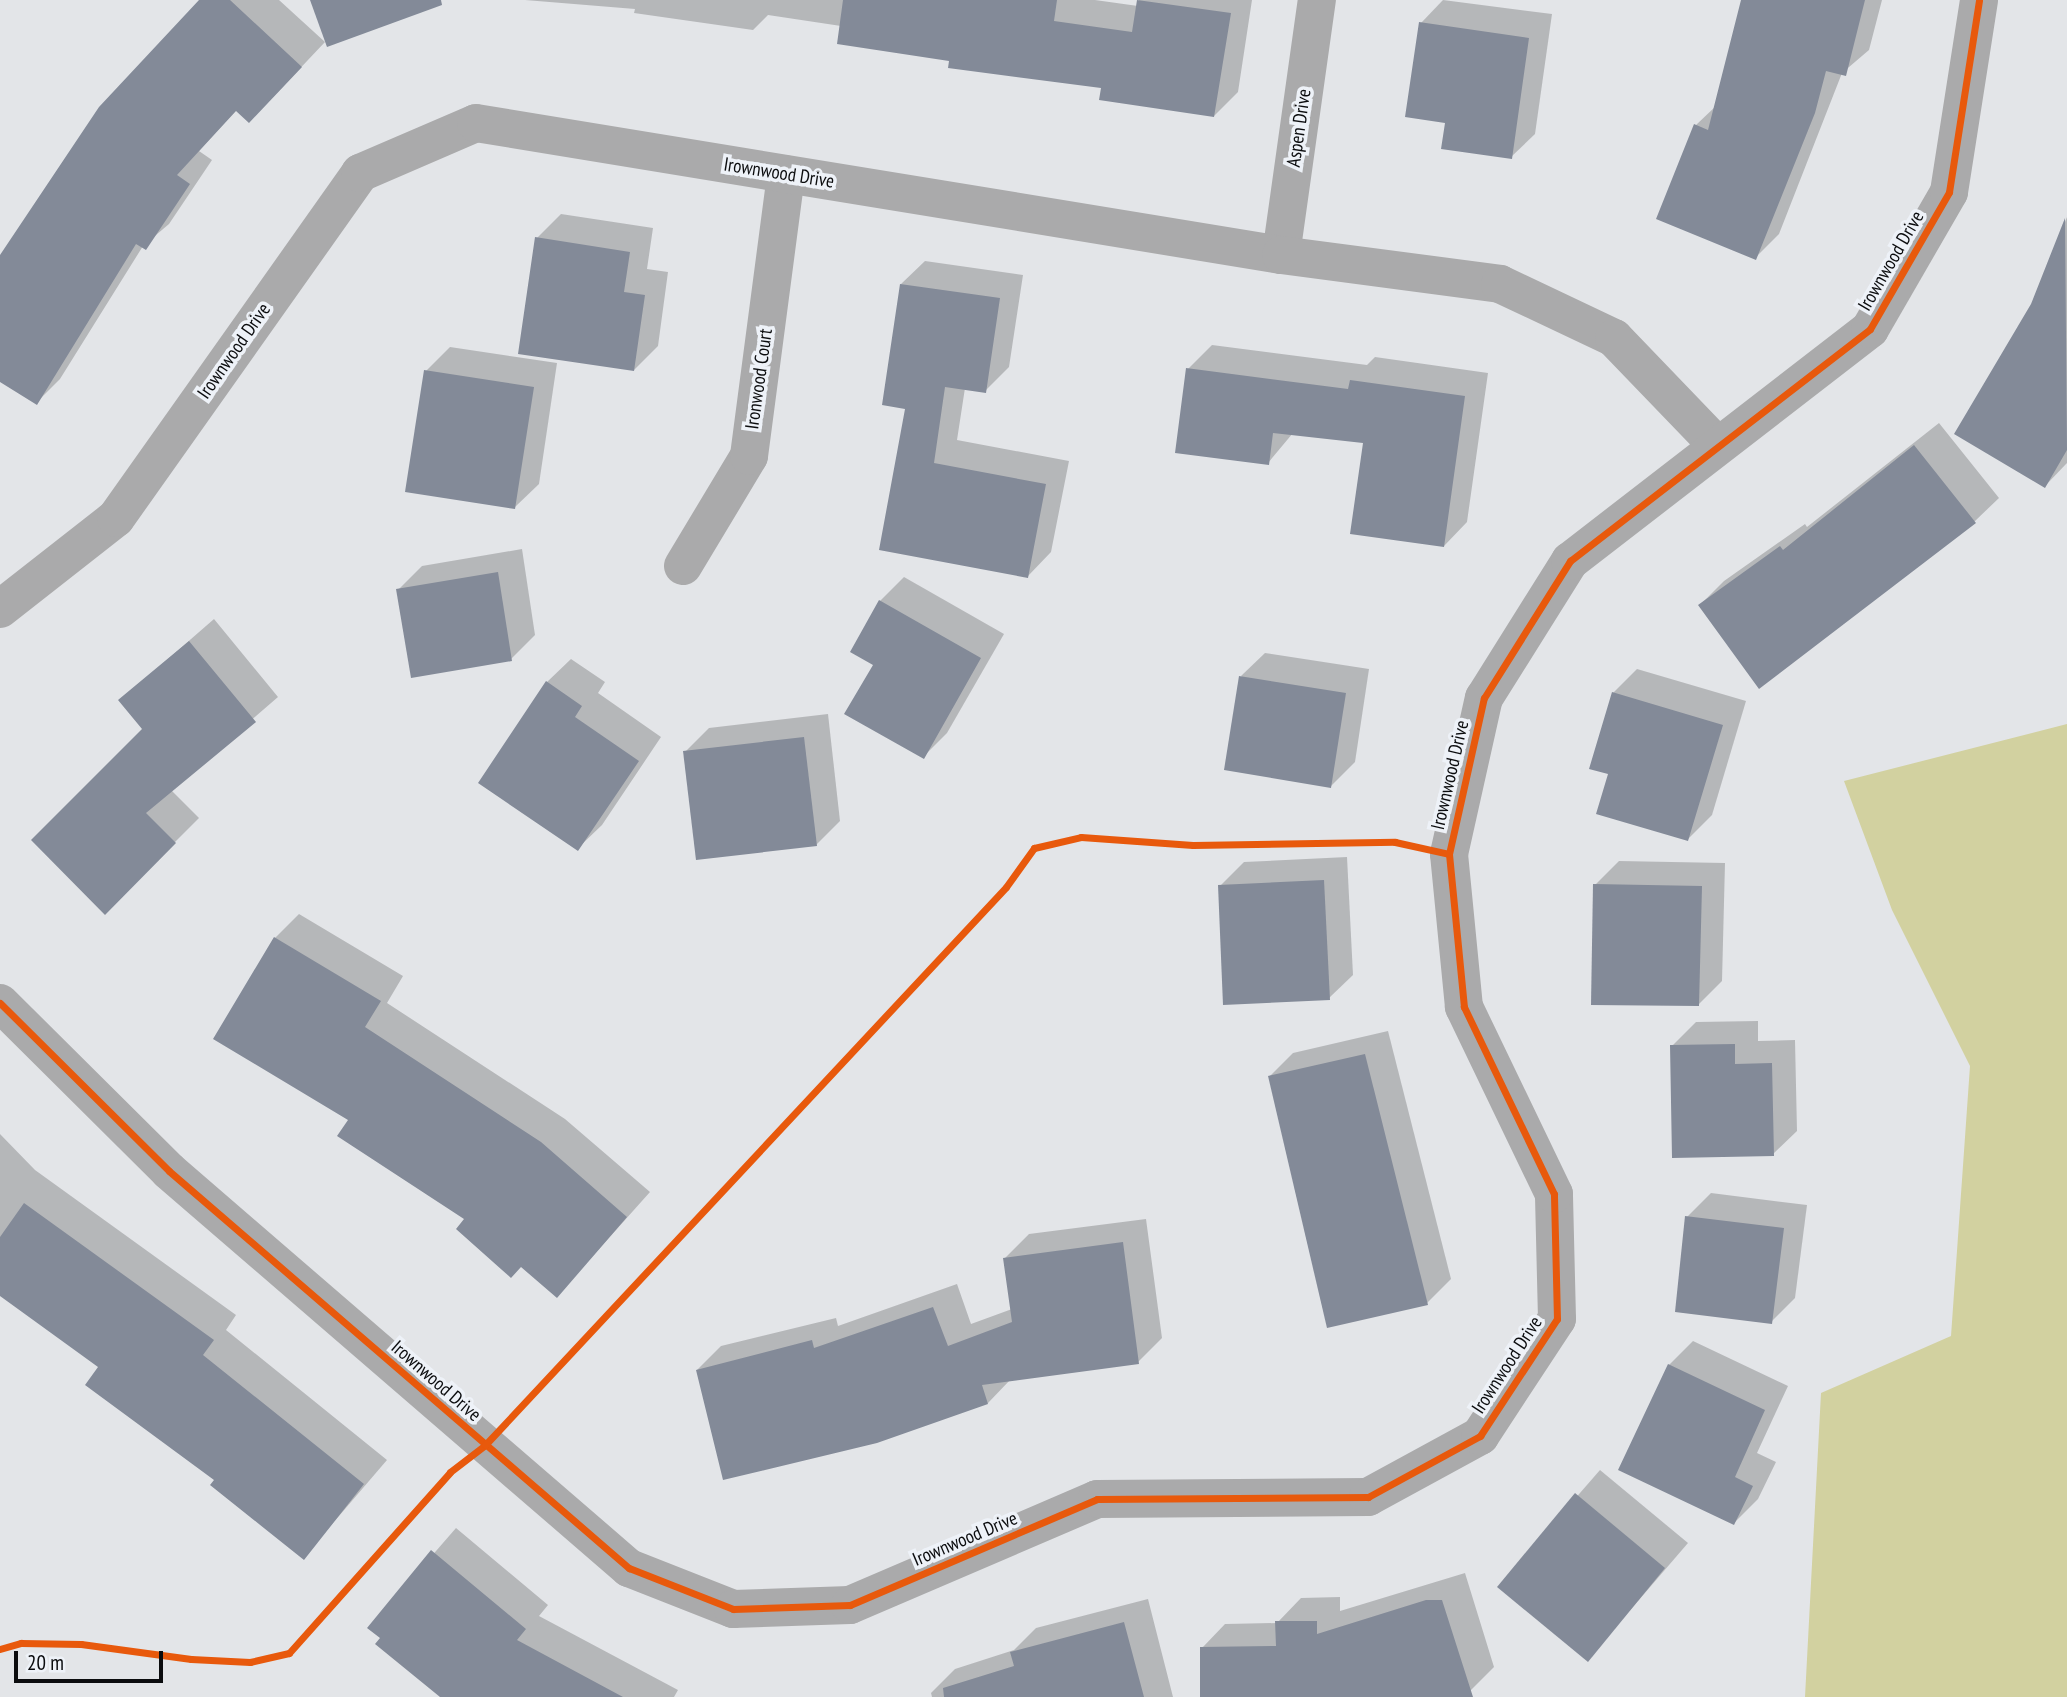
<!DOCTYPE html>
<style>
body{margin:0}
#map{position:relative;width:2067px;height:1697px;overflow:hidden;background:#e3e5e8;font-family:"PT Sans Narrow",sans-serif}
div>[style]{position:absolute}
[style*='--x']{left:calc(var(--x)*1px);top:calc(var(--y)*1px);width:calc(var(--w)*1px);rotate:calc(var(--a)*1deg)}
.green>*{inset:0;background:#d2d1a0}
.shadow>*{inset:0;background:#0003}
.building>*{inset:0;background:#838a98}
.minor>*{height:38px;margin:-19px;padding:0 19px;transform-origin:19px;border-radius:19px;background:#aaaaab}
.cycleway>*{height:7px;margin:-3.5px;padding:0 3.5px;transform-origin:3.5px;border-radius:3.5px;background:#e8590c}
span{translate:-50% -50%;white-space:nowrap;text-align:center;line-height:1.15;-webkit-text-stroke:7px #eef2f8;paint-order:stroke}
.street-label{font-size:19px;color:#0b0c0e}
.scale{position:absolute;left:14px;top:1651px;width:149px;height:32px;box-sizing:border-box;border:4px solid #0b0c0e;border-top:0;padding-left:9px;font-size:21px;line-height:24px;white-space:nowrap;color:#0b0c0e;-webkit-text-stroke:5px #eef2f8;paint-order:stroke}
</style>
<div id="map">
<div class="green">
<div style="clip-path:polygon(2067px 724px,2067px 1697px,1805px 1697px,1821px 1393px,1951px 1336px,1970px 1066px,1892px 910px,1844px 781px)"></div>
</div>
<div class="shadow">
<div style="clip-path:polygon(202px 0,279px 0,325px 42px,273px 97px,237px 109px,199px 151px,212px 160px,169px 224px,143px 246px,60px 379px,36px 403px,0 380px,0 262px)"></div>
<div style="clip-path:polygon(525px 0,1095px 0,1138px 6px,1139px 0,1252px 0,1238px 92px,1214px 116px,1103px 86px,951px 59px,841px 26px,768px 15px,753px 30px,634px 13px,635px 9px)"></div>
<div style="clip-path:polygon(1443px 0,1552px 14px,1535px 134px,1511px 157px,1447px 121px,1421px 23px)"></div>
<div style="clip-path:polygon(1743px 0,1882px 0,1869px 50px,1842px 73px,1779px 234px,1755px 258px,1696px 125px,1717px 105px)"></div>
<div style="clip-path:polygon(561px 214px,653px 228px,647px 269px,668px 272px,658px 346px,634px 370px,537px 238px)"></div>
<div style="clip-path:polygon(2067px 217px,2067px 463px,2045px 486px,2032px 304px)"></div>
<div style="clip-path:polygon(925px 261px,1023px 275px,1009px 367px,985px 391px,965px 388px,957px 440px,1069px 461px,1051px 552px,1028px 576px,881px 549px,907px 407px,901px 284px)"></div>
<div style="clip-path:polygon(1212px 345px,1367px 365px,1375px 357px,1488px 373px,1467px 522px,1444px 546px,1365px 441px,1293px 433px,1268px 463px,1188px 369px)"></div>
<div style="clip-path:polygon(450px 347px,557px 363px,539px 484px,515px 507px,426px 371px)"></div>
<div style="clip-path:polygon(1939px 423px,1999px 498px,1975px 521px,1759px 686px,1700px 605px,1724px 581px,1805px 524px,1807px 527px)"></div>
<div style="clip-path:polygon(522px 549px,535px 635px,511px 659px,398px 590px,422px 566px)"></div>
<div style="clip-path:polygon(904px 577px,1004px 634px,947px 733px,923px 757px,875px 664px,880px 601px)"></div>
<div style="clip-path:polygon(214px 619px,278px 697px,171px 790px,199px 818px,105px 912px,145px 729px,121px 700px)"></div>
<div style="clip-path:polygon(1265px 653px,1369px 669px,1355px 762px,1331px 786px,1241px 676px)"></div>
<div style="clip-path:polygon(571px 659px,605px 682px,598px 693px,661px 737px,602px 825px,578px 848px,547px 682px)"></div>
<div style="clip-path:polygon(1637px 669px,1746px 701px,1712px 815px,1688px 839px,1610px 773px,1613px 693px)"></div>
<div style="clip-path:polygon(828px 714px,840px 821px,816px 845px,685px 752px,709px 728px)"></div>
<div style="clip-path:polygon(1347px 857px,1353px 975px,1329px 998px,1220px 886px,1244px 862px)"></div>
<div style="clip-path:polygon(1619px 861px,1725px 863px,1722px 981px,1698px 1005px,1595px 885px)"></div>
<div style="clip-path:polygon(299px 914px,403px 976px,387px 1003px,565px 1119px,650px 1192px,557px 1296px,350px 1120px,215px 1038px,275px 938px)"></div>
<div style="clip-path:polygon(1758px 1021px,1758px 1041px,1795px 1040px,1797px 1131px,1773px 1154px,1672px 1046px,1696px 1022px)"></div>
<div style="clip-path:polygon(1388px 1031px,1451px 1279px,1427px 1303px,1269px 1077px,1293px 1053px)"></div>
<div style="clip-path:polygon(0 1134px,35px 1170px,236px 1315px,226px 1330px,387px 1460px,303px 1558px,101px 1367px,0 1293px)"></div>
<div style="clip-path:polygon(1711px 1193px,1807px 1205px,1795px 1298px,1771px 1322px,1687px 1217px)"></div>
<div style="clip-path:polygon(1146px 1219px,1162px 1338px,1138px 1362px,1011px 1379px,988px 1403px,697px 1370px,721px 1346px,836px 1318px,838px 1326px,957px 1284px,971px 1324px,1012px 1309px,1005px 1258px,1029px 1234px)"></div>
<div style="clip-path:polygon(1693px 1341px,1788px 1386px,1757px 1453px,1776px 1462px,1758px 1499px,1734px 1523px,1669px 1365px)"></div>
<div style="clip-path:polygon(1600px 1470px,1688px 1543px,1588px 1659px,1499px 1586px)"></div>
<div style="clip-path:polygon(456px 1528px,548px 1605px,539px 1616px,678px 1690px,674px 1697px,443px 1697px,370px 1627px)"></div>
<div style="clip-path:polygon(1465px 1573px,1494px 1667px,1470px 1691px,1451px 1697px,1202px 1697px,1202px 1648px,1225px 1624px,1277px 1623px,1301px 1598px,1340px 1597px,1340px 1611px)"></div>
<div style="clip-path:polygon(1148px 1599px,1173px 1697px,932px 1697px,931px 1693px,955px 1669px,1014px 1650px,1036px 1628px)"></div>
</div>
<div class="building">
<div style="clip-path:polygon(199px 0,230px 0,302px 67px,249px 123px,236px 111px,177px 175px,190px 184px,146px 250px,136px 244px,37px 405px,0 382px,0 255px,99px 107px)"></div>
<div style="clip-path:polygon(310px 0,441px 0,442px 5px,327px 47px)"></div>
<div style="clip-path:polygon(843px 0,1057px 0,1054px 21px,1132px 32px,1137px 0,1231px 13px,1214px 117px,1099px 100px,1101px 88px,948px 68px,949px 61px,837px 44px)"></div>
<div style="clip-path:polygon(1741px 0,1865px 0,1846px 76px,1826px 71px,1815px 113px,1756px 260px,1656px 219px,1694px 124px,1708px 130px)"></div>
<div style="clip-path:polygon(1419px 22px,1529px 38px,1512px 159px,1441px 149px,1445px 123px,1405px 117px)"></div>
<div style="clip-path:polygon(2065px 218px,2067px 450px,2045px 488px,1954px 434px,2031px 304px)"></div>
<div style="clip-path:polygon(535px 237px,630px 252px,624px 292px,645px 295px,634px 371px,518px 354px)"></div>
<div style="clip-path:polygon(900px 284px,1000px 298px,986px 393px,945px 387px,934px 463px,1046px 484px,1028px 578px,879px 550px,905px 409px,882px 405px)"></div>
<div style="clip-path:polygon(1186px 368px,1348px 389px,1350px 380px,1465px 396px,1444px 547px,1350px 534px,1363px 443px,1273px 433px,1269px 465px,1175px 453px)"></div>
<div style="clip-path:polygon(424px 370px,534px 387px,515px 509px,405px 492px)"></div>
<div style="clip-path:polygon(1914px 445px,1976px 523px,1759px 689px,1698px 605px,1780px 546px,1783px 550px)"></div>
<div style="clip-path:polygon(498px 572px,512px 661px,411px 678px,396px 589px)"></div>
<div style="clip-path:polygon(879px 600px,981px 658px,924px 759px,844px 714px,873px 665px,850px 652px)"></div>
<div style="clip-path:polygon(189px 641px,256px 722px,146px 813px,176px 843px,105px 915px,31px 840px,142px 729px,118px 700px)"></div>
<div style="clip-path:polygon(1239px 676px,1346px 693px,1331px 788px,1224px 770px)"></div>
<div style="clip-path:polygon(546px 681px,582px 706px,575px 717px,639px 761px,578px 851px,478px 783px)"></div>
<div style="clip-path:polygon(1612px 692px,1723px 725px,1688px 841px,1596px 814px,1608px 774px,1589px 769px)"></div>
<div style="clip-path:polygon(804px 737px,817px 846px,696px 860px,683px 751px)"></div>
<div style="clip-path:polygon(1324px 880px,1330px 1000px,1223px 1005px,1218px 885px)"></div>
<div style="clip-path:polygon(1593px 884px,1702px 886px,1699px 1006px,1591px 1005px)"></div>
<div style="clip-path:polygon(274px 937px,381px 1001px,365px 1027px,541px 1142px,627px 1217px,557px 1298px,521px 1267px,511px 1278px,456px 1229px,464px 1219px,337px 1136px,348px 1120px,213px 1039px)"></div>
<div style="clip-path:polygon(1735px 1044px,1735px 1064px,1772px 1063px,1774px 1156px,1672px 1158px,1670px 1045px)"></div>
<div style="clip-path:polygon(1365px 1054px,1428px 1305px,1327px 1328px,1268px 1076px)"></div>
<div style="clip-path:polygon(24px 1203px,214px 1340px,203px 1355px,364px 1484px,304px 1560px,210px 1485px,214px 1480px,85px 1385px,98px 1367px,0 1296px,0 1237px)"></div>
<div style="clip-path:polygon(1685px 1216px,1784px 1228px,1772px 1324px,1675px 1312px)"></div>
<div style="clip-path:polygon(1123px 1242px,1139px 1364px,982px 1385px,988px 1404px,877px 1443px,723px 1480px,696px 1370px,812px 1340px,814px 1348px,933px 1307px,948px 1346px,1012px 1322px,1003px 1258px)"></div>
<div style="clip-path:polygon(1668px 1364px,1765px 1410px,1735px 1477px,1753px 1486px,1734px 1525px,1618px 1470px)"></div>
<div style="clip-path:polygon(1575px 1493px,1665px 1568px,1588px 1662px,1497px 1587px)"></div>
<div style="clip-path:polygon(431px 1550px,526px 1629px,517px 1640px,623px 1697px,440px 1697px,375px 1644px,380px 1638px,367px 1628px)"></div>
<div style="clip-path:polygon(1426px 1600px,1442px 1600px,1473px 1697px,1200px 1697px,1200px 1647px,1276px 1646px,1275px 1621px,1317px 1621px,1317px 1634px)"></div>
<div style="clip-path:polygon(1124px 1622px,1144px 1697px,944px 1697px,943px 1688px,1014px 1666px,1010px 1652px)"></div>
</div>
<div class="minor">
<div style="--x:1281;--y:255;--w:258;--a:-82"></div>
<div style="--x:683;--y:566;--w:128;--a:-59"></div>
<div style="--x:749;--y:456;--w:284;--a:-82.5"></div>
<div style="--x:0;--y:609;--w:147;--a:-38.1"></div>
<div style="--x:116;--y:518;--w:423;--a:-54.7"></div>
<div style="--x:360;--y:173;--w:126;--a:-23.3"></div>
<div style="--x:476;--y:123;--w:816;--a:9.31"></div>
<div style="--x:1281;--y:255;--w:221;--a:7.5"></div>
<div style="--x:1500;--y:284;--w:126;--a:25.3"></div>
<div style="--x:1614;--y:338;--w:149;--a:46.1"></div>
<div style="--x:0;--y:1003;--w:238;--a:44.8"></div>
<div style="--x:169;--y:1171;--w:608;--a:40.8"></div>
<div style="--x:629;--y:1568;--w:112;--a:21.5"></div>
<div style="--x:733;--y:1609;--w:117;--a:-2"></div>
<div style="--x:850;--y:1605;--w:269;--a:-23.2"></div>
<div style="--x:1097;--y:1499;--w:271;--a:-0.4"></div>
<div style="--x:1368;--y:1497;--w:128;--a:-28.6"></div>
<div style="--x:1480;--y:1436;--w:140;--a:-56.7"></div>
<div style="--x:1557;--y:1319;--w:125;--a:-91.4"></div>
<div style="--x:1554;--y:1194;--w:208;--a:-115.7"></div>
<div style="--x:1464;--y:1007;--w:154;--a:-95.6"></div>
<div style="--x:1449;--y:854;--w:160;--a:-77.4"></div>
<div style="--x:1484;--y:698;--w:162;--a:-57.9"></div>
<div style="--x:1570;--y:561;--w:379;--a:-37.7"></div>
<div style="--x:1870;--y:329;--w:158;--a:-60"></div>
<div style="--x:1949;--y:192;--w:194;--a:-81.1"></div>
</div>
<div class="cycleway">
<div style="--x:0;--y:1003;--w:238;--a:44.8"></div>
<div style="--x:169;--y:1171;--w:608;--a:40.8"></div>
<div style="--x:629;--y:1568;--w:112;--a:21.5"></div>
<div style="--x:733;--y:1609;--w:117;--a:-2"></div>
<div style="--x:850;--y:1605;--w:269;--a:-23.2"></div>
<div style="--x:1097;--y:1499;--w:271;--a:-0.4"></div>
<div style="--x:1368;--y:1497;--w:128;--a:-28.6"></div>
<div style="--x:1480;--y:1436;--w:140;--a:-56.7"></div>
<div style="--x:1557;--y:1319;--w:125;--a:-91.4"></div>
<div style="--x:1554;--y:1194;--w:208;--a:-115.7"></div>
<div style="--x:1464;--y:1007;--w:154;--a:-95.6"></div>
<div style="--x:1449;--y:854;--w:160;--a:-77.4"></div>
<div style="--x:1484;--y:698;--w:162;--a:-57.9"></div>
<div style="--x:1570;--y:561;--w:379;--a:-37.7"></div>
<div style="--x:1870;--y:329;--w:158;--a:-60"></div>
<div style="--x:1949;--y:192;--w:194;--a:-81.1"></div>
<div style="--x:0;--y:1649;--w:22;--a:-16"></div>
<div style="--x:21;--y:1643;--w:60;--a:1"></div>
<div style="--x:81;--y:1644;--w:111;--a:7.8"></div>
<div style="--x:191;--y:1659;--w:59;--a:2.9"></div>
<div style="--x:250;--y:1662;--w:40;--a:-13"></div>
<div style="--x:289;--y:1653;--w:242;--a:-48.3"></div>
<div style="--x:450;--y:1472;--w:44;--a:-37.6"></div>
<div style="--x:485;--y:1445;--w:763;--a:-46.96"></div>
<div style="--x:1006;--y:887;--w:48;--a:-54.3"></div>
<div style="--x:1034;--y:848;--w:48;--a:-13.2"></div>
<div style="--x:1081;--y:837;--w:112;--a:4.1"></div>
<div style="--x:1193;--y:845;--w:202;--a:-0.9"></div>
<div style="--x:1395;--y:842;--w:55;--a:12.5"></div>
</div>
<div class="street-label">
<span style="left:1299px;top:128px;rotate:-82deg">Aspen Drive</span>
<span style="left:779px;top:173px;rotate:9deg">Irownwood Drive</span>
<span style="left:1891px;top:261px;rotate:-60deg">Irownwood Drive</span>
<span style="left:234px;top:351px;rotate:-55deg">Irownwood Drive</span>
<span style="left:759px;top:379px;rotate:-82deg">Ironwood Court</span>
<span style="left:1450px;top:775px;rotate:-77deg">Irownwood Drive</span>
<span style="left:1507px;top:1365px;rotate:-57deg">Irownwood Drive</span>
<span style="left:436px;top:1381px;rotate:41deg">Irownwood Drive</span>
<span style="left:965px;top:1539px;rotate:-23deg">Irownwood Drive</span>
</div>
<div class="scale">20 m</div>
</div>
